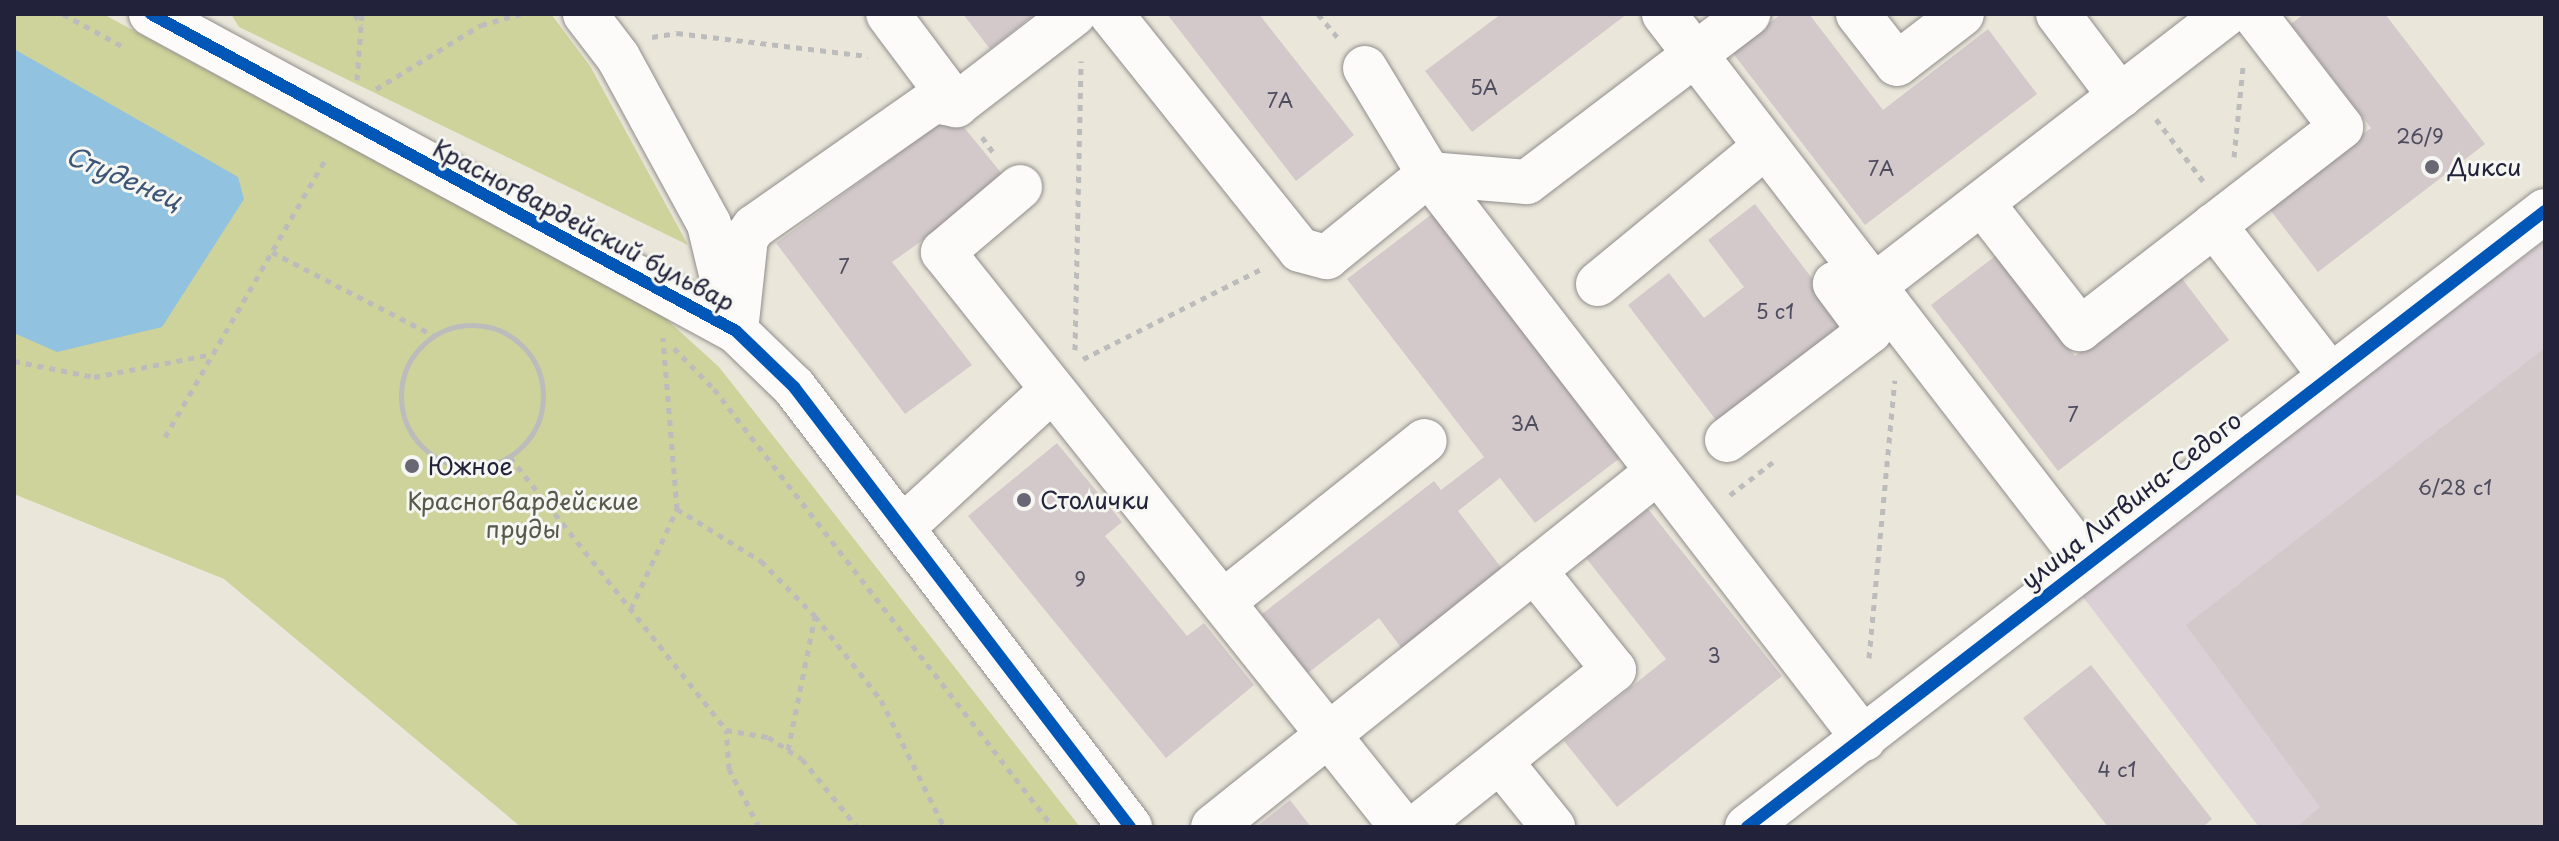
<!DOCTYPE html>
<meta charset="utf-8">
<style>
body{margin:0}
#map{position:relative;width:2559px;height:841px;overflow:hidden;background:#eae6da;font-family:"Playpen Sans",sans-serif}
div>[style]{position:absolute}
[style*='--x']{left:calc(var(--x)*1px);top:calc(var(--y)*1px);width:calc(var(--w)*1px);rotate:calc(var(--a)*1deg)}
.industrial>*{inset:0;background:#dbd0d6}
.green>*{inset:0;background:#cdd39a}
.water>*{inset:0;background:#91c2e0}
.building>*{inset:0;background:#d3c9cb}
.path>*{height:5px;margin-top:-2.5px;transform-origin:0;background:repeating-linear-gradient(90deg,#bdbcbd 0 6px,transparent 0 12px)}
.path>.ring{margin:-2.5px;padding:0;box-sizing:content-box;background:none;border:5px solid #bdbcbd;border-radius:50%}
.roads{filter:drop-shadow(0 0 2px #908e8c) drop-shadow(0 0 2px #908e8c)}
.minor>*{height:44px;margin:-22px;padding:0 22px;transform-origin:22px;border-radius:22px;background:#fcfbf9}
.cycleway>*{height:12px;margin:-6px;padding:0 6px;transform-origin:6px;border-radius:6px;background:#0057b8}
.dots>*{width:22px;height:22px;translate:-50% -50%;box-sizing:border-box;border:4px solid #f6f6f2;border-radius:50%}
span{translate:-50% -50%;white-space:nowrap;text-align:center;line-height:1.15;-webkit-text-stroke:6px #f6f6f2;paint-order:stroke}
.number-label{font-size:20px;color:#4e4c5f}
.number-label span{-webkit-text-stroke-width:0}
.poi-label{font-size:24px;color:#22223b}
.left{translate:0 -50%;text-align:left}
.street-label{font-size:24px;color:#22223b}
.park-label{font-size:24px;color:#565a4a}
.water-label{font-size:26px;color:#3c5475;font-style:italic}
.frame{position:absolute;inset:0;border:16px solid #22223b;pointer-events:none}
</style>
<div id="map">
<div class="industrial">
<div style="clip-path:polygon(2545px 241px,2545px 827px,2259px 827px,2080px 593px)"></div>
</div>
<div class="green">
<div style="clip-path:polygon(14px 14px,103px 14px,664px 317px,719px 367px,1080px 827px,521px 827px,224px 579px,14px 494px)"></div>
<div style="clip-path:polygon(231px 14px,551px 14px,590px 66px,688px 245px,239px 27px)"></div>
</div>
<div class="water">
<div style="clip-path:polygon(14px 49px,238px 177px,244px 199px,162px 327px,57px 352px,14px 333px)"></div>
</div>
<div class="building">
<div style="clip-path:polygon(963px 14px,1035px 14px,990px 49px)"></div>
<div style="clip-path:polygon(1167px 14px,1259px 14px,1354px 135px,1296px 181px)"></div>
<div style="clip-path:polygon(1501px 14px,1627px 14px,1472px 132px,1425px 71px)"></div>
<div style="clip-path:polygon(1781px 14px,1809px 14px,1883px 110px,1988px 29px,2037px 94px,1865px 225px,1732px 52px)"></div>
<div style="clip-path:polygon(2304px 14px,2385px 14px,2485px 144px,2318px 272px,2268px 207px,2371px 128px,2291px 24px)"></div>
<div style="clip-path:polygon(953px 114px,1007px 180px,892px 262px,972px 365px,905px 414px,776px 243px)"></div>
<div style="clip-path:polygon(1755px 204px,1848px 325px,1719px 424px,1628px 305px,1669px 273px,1704px 318px,1744px 287px,1708px 240px)"></div>
<div style="clip-path:polygon(1432px 214px,1620px 458px,1535px 523px,1500px 478px,1458px 511px,1503px 570px,1402px 649px,1379px 618px,1308px 673px,1262px 614px,1434px 481px,1441px 490px,1484px 457px,1347px 279px)"></div>
<div style="clip-path:polygon(1998px 254px,2075px 356px,2180px 276px,2229px 340px,2058px 471px,1931px 305px)"></div>
<div style="clip-path:polygon(2545px 348px,2545px 827px,2297px 827px,2320px 807px,2186px 625px)"></div>
<div style="clip-path:polygon(1057px 443px,1122px 522px,1105px 536px,1187px 636px,1204px 623px,1254px 685px,1166px 758px,968px 516px)"></div>
<div style="clip-path:polygon(1648px 509px,1782px 676px,1617px 807px,1564px 741px,1666px 659px,1586px 558px)"></div>
<div style="clip-path:polygon(2091px 665px,2212px 819px,2203px 827px,2108px 827px,2023px 718px)"></div>
<div style="clip-path:polygon(1290px 800px,1311px 827px,1256px 827px)"></div>
</div>
<div class="path">
<div style="--x:63;--y:14;--w:67;--a:28.5"></div>
<div style="--x:355;--y:14;--w:13;--a:61"></div>
<div style="--x:1318;--y:14;--w:31;--a:50"></div>
<div style="--x:652;--y:37;--w:25;--a:-9"></div>
<div style="--x:677;--y:33;--w:192;--a:6.9"></div>
<div style="--x:357;--y:80;--w:66;--a:-85.7"></div>
<div style="--x:376;--y:89;--w:123;--a:-31.4"></div>
<div style="--x:481;--y:25;--w:41;--a:-15.8"></div>
<div style="--x:2156;--y:119;--w:78;--a:52.8"></div>
<div style="--x:982;--y:137;--w:22;--a:54"></div>
<div style="--x:2234;--y:157;--w:90;--a:-84.3"></div>
<div style="--x:272;--y:252;--w:181;--a:27.3"></div>
<div class="ring" style="left:401px;top:325px;width:137px;height:137px"></div>
<div style="--x:674;--y:348;--w:57;--a:45.7"></div>
<div style="--x:714;--y:389;--w:554;--a:52.26"></div>
<div style="--x:1075;--y:350;--w:289;--a:-88.8"></div>
<div style="--x:1083;--y:359;--w:202;--a:-26.8"></div>
<div style="--x:14;--y:361;--w:82;--a:11.3"></div>
<div style="--x:94;--y:377;--w:120;--a:-11"></div>
<div style="--x:165;--y:437;--w:322;--a:-60"></div>
<div style="--x:510;--y:457;--w:348;--a:51.6"></div>
<div style="--x:1730;--y:495;--w:54;--a:-37.5"></div>
<div style="--x:677;--y:509;--w:99;--a:31.8"></div>
<div style="--x:761;--y:561;--w:77;--a:45.5"></div>
<div style="--x:815;--y:616;--w:107;--a:51.8"></div>
<div style="--x:881;--y:700;--w:142;--a:63.6"></div>
<div style="--x:631;--y:609;--w:110;--a:-65.3"></div>
<div style="--x:677;--y:509;--w:172;--a:-94.7"></div>
<div style="--x:1869;--y:658;--w:279;--a:-84.7"></div>
<div style="--x:788;--y:750;--w:137;--a:-78.6"></div>
<div style="--x:759;--y:827;--w:65;--a:-117.3"></div>
<div style="--x:729;--y:769;--w:39;--a:-94"></div>
<div style="--x:726;--y:730;--w:43;--a:9.5"></div>
<div style="--x:768;--y:737;--w:40;--a:32.9"></div>
<div style="--x:802;--y:759;--w:87;--a:51"></div>
</div>
<div class="roads">
<div class="minor">
<div style="--x:151;--y:14;--w:665;--a:28.45"></div>
<div style="--x:736;--y:331;--w:81;--a:44"></div>
<div style="--x:794;--y:387;--w:554;--a:52.63"></div>
<div style="--x:585;--y:14;--w:54;--a:52.5"></div>
<div style="--x:618;--y:57;--w:190;--a:61.4"></div>
<div style="--x:709;--y:224;--w:85;--a:76.5"></div>
<div style="--x:888;--y:14;--w:114;--a:53.2"></div>
<div style="--x:1111;--y:14;--w:302;--a:51.3"></div>
<div style="--x:1300;--y:250;--w:28;--a:15"></div>
<div style="--x:1327;--y:257;--w:132;--a:-39.1"></div>
<div style="--x:1429;--y:174;--w:98;--a:4.7"></div>
<div style="--x:1527;--y:182;--w:278;--a:-37.2"></div>
<div style="--x:1664;--y:14;--w:691;--a:52.35"></div>
<div style="--x:1858;--y:14;--w:63;--a:52"></div>
<div style="--x:1897;--y:64;--w:82;--a:-37.6"></div>
<div style="--x:2058;--y:14;--w:103;--a:52.9"></div>
<div style="--x:1365;--y:68;--w:124;--a:58.9"></div>
<div style="--x:1429;--y:174;--w:713;--a:52.41"></div>
<div style="--x:1020;--y:187;--w:101;--a:139.8"></div>
<div style="--x:943;--y:252;--w:736;--a:51.4"></div>
<div style="--x:1982;--y:203;--w:160;--a:52.1"></div>
<div style="--x:2080;--y:329;--w:330;--a:-37.7"></div>
<div style="--x:2341;--y:127;--w:143;--a:-127.6"></div>
<div style="--x:2214;--y:225;--w:190;--a:52.3"></div>
<div style="--x:1598;--y:284;--w:217;--a:-39.4"></div>
<div style="--x:1874;--y:286;--w:445;--a:-37.7"></div>
<div style="--x:736;--y:331;--w:94;--a:-83.9"></div>
<div style="--x:746;--y:238;--w:14;--a:-54"></div>
<div style="--x:754;--y:227;--w:220;--a:-35"></div>
<div style="--x:934;--y:101;--w:22;--a:10"></div>
<div style="--x:956;--y:105;--w:149;--a:-37.6"></div>
<div style="--x:1727;--y:440;--w:180;--a:-37.3"></div>
<div style="--x:1870;--y:331;--w:59;--a:-126.7"></div>
<div style="--x:902;--y:528;--w:204;--a:-42.6"></div>
<div style="--x:1223;--y:602;--w:258;--a:-38.6"></div>
<div style="--x:1500;--y:761;--w:85;--a:51.2"></div>
<div style="--x:1213;--y:827;--w:567;--a:-38.63"></div>
<div style="--x:1417;--y:827;--w:252;--a:-38.6"></div>
<div style="--x:1614;--y:670;--w:128;--a:-128.7"></div>
<div style="--x:1747;--y:827;--w:1008;--a:-37.67"></div>
</div>
</div>
<div class="cycleway">
<div style="--x:151;--y:14;--w:665;--a:28.45"></div>
<div style="--x:736;--y:331;--w:81;--a:44"></div>
<div style="--x:794;--y:387;--w:554;--a:52.63"></div>
<div style="--x:1747;--y:827;--w:1008;--a:-37.67"></div>
</div>
<div class="dots">
<div style="left:2432px;top:167px;background:#686773"></div>
<div style="left:412px;top:466px;background:#686773"></div>
<div style="left:1024px;top:500px;background:#686773"></div>
</div>
<div class="number-label">
<span style="left:1484px;top:87px">5А</span>
<span style="left:1280px;top:100px">7А</span>
<span style="left:2420px;top:136px">26/9</span>
<span style="left:1881px;top:168px">7А</span>
<span style="left:844px;top:266px">7</span>
<span style="left:1775px;top:311px">5 с1</span>
<span style="left:2073px;top:414px">7</span>
<span style="left:1525px;top:423px">3А</span>
<span style="left:2455px;top:487px">6/28 с1</span>
<span style="left:1080px;top:579px">9</span>
<span style="left:1714px;top:655px">3</span>
<span style="left:2117px;top:769px">4 с1</span>
</div>
<div class="poi-label">
<span class="left" style="left:2448px;top:167px">Дикси</span>
<span class="left" style="left:428px;top:466px">Южное</span>
<span class="left" style="left:1040px;top:500px">Столички</span>
</div>
<div class="street-label">
<span style="left:584px;top:225px;rotate:28deg">Красногвардейский бульвар</span>
<span style="left:2131px;top:500px;rotate:-38deg">улица Литвина-Седого</span>
</div>
<div class="park-label">
<span style="left:523px;top:515px">Красногвардейские<br>пруды</span>
</div>
<div class="water-label">
<span style="left:124px;top:177px;rotate:23deg">Студенец</span>
</div>
<div class="frame"></div>
</div>
